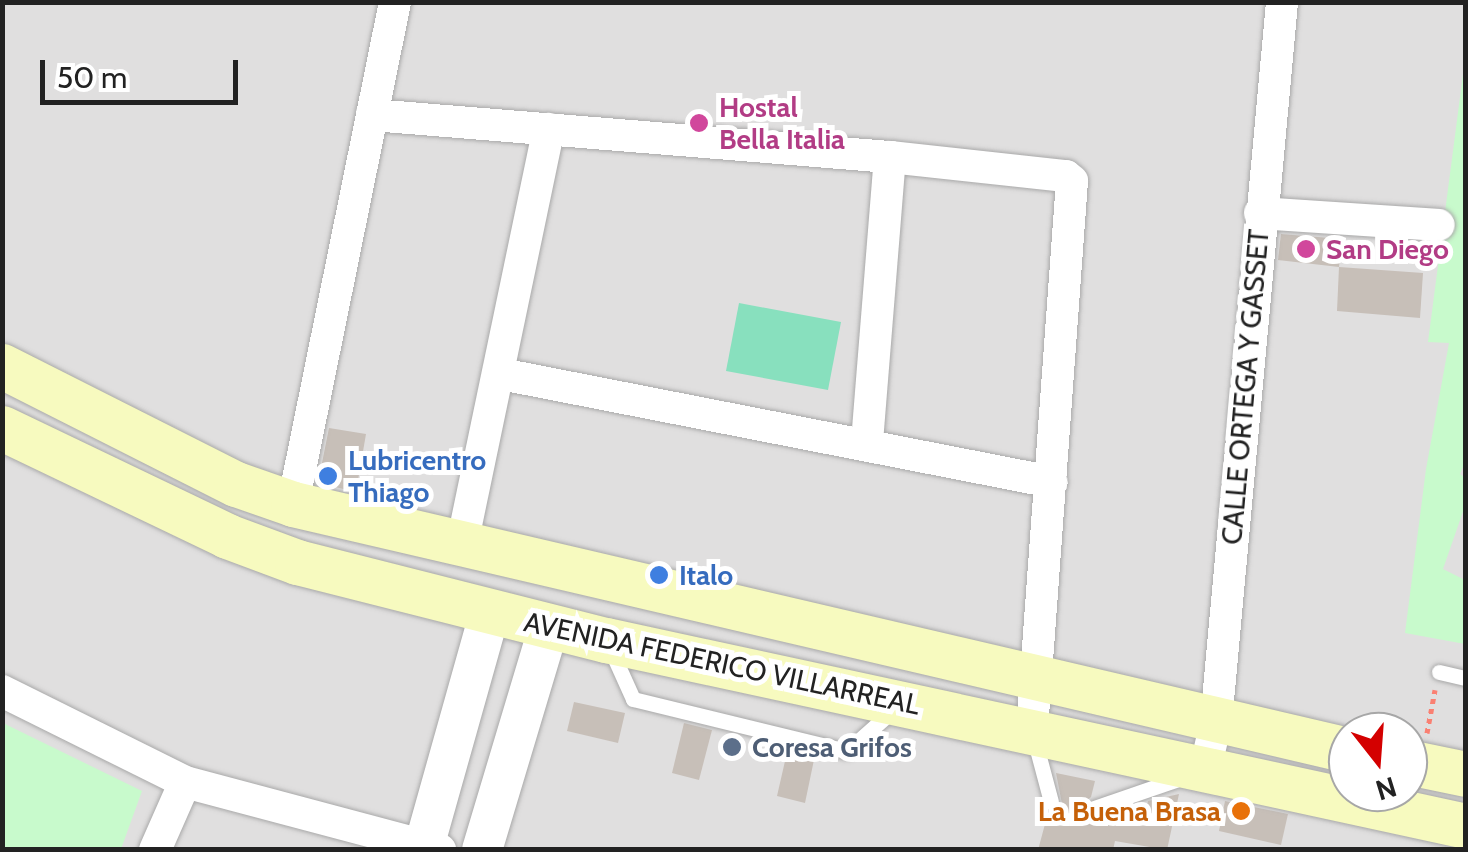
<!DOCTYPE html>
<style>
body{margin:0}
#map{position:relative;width:1468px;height:852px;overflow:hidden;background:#f2efe9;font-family:Cabin,sans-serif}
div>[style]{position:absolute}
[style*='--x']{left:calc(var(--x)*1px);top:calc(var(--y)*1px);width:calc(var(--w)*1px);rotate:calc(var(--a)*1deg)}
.residential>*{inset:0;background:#e0dfdf}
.park>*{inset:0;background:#c8facc}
.pitch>*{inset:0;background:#88e0be}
.building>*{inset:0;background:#c7bfb8}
.path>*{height:5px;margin-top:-2.5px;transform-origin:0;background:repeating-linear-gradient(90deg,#fa8072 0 5px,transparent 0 10px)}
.roads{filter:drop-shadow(0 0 2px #a9a9a9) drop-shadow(0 0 2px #a9a9a9)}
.service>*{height:15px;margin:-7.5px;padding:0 7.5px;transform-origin:7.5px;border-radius:7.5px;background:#fff}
.minor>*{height:32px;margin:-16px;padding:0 16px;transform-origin:16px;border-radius:16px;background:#fff}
.tertiary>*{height:40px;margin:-20px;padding:0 20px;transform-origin:20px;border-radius:20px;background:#fff}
.secondary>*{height:45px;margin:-22.5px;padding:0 22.5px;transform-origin:22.5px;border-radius:22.5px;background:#f7fabf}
.dots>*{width:28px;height:28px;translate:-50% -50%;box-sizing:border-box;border:5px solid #fff;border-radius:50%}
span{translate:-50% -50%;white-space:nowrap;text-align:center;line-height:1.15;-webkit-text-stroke:10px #fff;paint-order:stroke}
.hotel-label{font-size:28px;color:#b23c85;font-weight:700}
.left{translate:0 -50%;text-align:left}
.street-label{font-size:28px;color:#222}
.shop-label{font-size:28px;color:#366cbe;font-weight:700}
.service-label{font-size:28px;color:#4e5e75;font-weight:700}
.food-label{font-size:28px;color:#c56008;font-weight:700}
.right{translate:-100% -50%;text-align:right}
.frame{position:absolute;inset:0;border:5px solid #222;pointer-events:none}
.north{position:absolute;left:1328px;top:712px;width:100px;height:100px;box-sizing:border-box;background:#fff;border:2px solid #a7a7a7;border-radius:50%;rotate:163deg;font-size:28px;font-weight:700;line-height:40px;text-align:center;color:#222}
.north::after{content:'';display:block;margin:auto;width:35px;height:45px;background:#d40000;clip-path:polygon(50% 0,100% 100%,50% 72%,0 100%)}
.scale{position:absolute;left:40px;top:60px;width:198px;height:45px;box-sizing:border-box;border:5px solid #222;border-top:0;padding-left:12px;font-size:30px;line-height:35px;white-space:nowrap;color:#222;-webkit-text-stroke:8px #fff;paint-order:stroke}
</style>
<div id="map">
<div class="residential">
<div style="clip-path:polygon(evenodd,2px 3px,1465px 3px,1465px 849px,3px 849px,2px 3px,1348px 732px,1408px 732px,1408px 792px,1348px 792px,1348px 732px)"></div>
</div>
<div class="park">
<div style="clip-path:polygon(1465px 59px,1466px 460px,1460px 474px,1465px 478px,1466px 503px,1443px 569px,1465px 580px,1465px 644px,1405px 633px,1426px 469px,1449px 343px,1428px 342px)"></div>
<div style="clip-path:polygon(3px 723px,142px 791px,121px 849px,3px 849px)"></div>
</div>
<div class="pitch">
<div style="clip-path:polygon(739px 303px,841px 322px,828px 390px,726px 371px)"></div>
</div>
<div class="building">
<div style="clip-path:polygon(1281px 234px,1342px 239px,1339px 267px,1278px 260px)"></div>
<div style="clip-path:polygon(1339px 267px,1423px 273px,1420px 318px,1337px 311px)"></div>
<div style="clip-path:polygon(329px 428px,366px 434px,356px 492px,318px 483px)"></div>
<div style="clip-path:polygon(574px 702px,625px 713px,618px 743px,567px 731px)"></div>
<div style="clip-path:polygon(684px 723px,712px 730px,699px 780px,672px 773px)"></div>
<div style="clip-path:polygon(788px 748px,815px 755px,805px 803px,777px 796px)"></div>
<div style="clip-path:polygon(1056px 773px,1095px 781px,1091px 797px,1077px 809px,1087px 821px,1110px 814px,1143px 821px,1148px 801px,1179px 794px,1167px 850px,1115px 841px,1113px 850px,1038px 850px,1048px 813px,1058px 811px,1062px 804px)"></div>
<div style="clip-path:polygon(1225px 801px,1288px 814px,1281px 845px,1219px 831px)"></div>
</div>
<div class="path">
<div style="--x:1427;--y:733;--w:44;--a:-79.5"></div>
</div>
<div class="roads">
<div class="service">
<div style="--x:610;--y:648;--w:56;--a:65.7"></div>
<div style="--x:633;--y:699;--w:220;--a:13.7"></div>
<div style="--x:847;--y:751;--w:60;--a:-41.6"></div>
<div style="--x:1439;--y:672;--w:28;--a:13"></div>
<div style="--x:1034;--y:738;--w:66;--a:75.1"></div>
<div style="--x:1088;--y:810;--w:102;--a:-19"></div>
</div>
<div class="minor">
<div style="--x:372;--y:115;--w:520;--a:4.64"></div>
<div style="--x:890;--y:157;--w:177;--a:6.2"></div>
<div style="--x:1066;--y:176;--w:8;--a:40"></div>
<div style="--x:1072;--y:181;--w:549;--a:94.17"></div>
<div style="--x:1260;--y:213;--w:179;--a:3.8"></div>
<div style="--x:501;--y:374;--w:561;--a:11.09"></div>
<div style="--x:867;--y:442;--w:286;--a:-85.4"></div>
<div style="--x:293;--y:504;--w:512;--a:-78.51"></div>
<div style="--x:462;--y:544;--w:424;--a:-78.2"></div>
<div style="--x:2;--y:691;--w:204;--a:26.4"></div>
<div style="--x:185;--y:782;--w:264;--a:14.9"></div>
<div style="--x:1205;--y:770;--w:49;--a:-77.1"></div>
<div style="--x:1216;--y:722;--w:723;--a:-84.76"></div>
<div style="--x:155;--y:850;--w:74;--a:-66.2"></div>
</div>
<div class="tertiary">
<div style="--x:423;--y:850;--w:247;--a:-74.3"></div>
<div style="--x:482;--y:850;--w:234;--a:-73.3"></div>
</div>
<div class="secondary">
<div style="--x:2;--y:366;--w:262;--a:26.8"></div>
<div style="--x:236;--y:484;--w:60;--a:19.3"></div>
<div style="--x:293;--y:504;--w:1083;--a:13.13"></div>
<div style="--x:2;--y:428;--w:250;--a:25.6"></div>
<div style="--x:227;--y:536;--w:75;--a:20.4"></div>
<div style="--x:297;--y:562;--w:319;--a:14.2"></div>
<div style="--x:606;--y:640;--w:880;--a:12.2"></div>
<div style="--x:1408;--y:762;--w:59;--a:11.7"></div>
</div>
</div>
<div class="dots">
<div style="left:699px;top:123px;background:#d1479c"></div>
<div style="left:1306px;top:249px;background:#d1479c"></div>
<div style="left:328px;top:476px;background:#3f7fe0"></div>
<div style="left:659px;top:575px;background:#3f7fe0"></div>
<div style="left:732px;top:747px;background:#5c6f8a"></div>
<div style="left:1241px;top:811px;background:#e8710a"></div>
</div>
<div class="hotel-label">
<span class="left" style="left:719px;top:123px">Hostal<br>Bella Italia</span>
<span class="left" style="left:1326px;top:249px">San Diego</span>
</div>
<div class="street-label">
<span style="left:1245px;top:387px;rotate:-85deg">CALLE ORTEGA Y GASSET</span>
<span style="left:722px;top:663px;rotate:12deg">AVENIDA FEDERICO VILLARREAL</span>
</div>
<div class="shop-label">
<span class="left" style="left:348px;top:476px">Lubricentro<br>Thiago</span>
<span class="left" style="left:679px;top:575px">Italo</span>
</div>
<div class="service-label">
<span class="left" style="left:752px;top:747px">Coresa Grifos</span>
</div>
<div class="food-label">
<span class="right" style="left:1221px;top:811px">La Buena Brasa</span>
</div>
<div class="frame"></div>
<div class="north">N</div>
<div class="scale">50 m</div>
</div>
